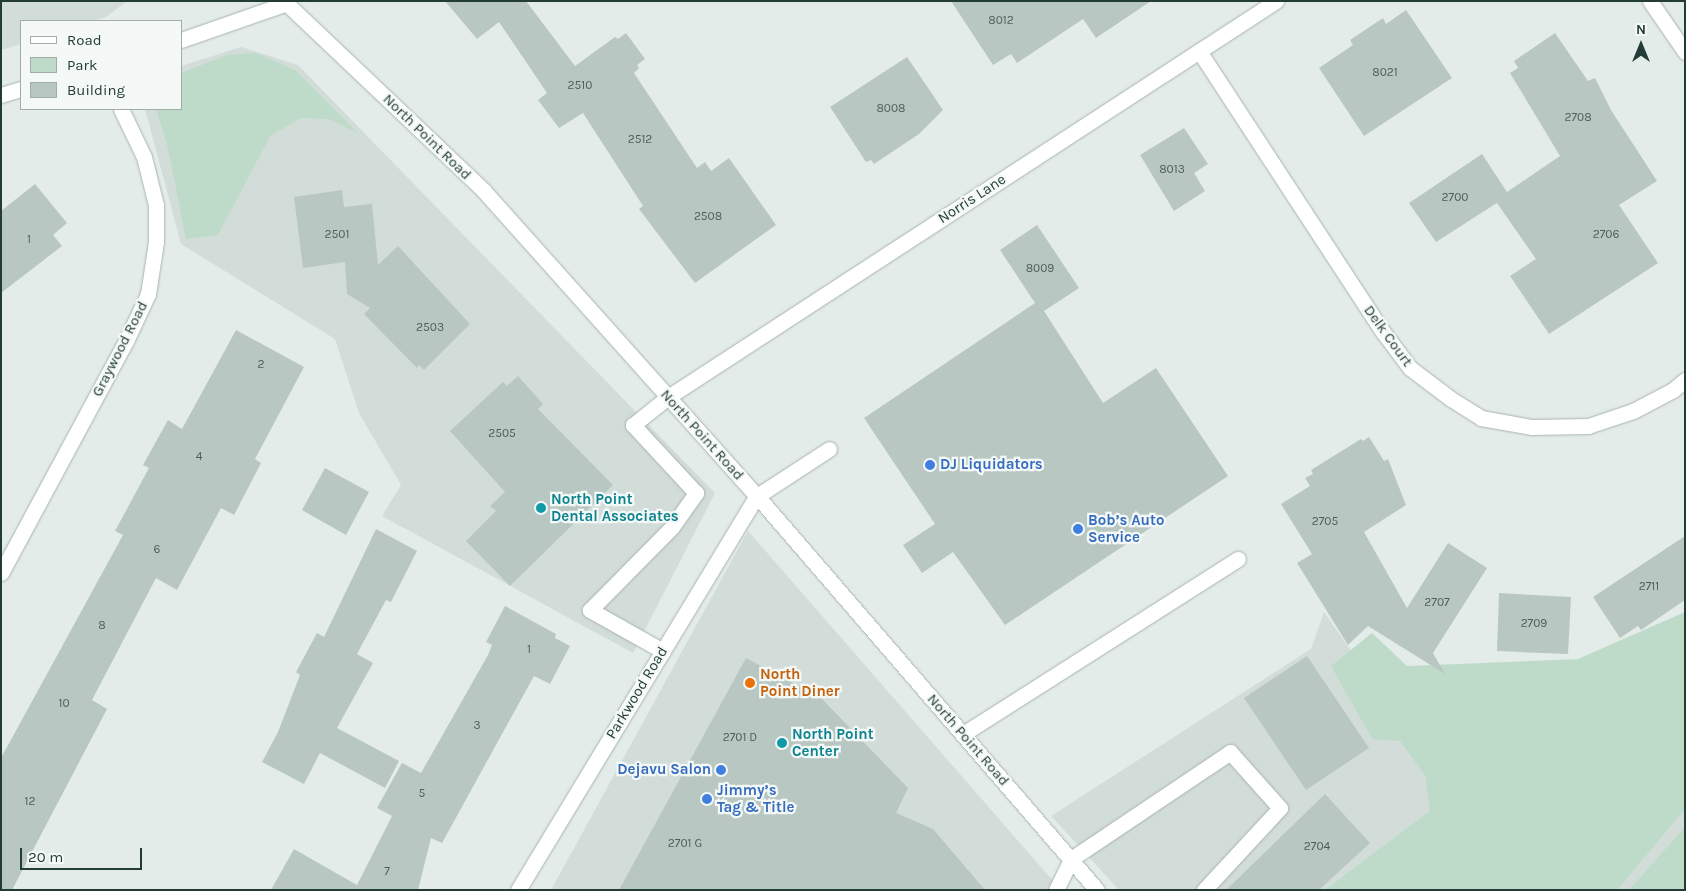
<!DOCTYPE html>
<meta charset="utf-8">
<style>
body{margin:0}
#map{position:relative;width:1686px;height:891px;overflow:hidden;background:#e4ece9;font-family:Karla,sans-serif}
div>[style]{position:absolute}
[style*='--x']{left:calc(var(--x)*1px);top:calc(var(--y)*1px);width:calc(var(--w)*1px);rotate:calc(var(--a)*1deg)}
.built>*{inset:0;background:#d2dcd8}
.green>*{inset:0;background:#bedbc9}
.building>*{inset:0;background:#b9c7c2}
.roads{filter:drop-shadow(0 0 1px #a7b4b0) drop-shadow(0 0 1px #a7b4b0)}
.lane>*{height:15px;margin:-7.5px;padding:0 7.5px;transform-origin:7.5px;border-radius:7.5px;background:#fff}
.street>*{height:15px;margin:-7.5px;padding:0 7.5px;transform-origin:7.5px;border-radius:7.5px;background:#fff}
.secondary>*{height:15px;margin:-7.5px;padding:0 7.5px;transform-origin:7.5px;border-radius:7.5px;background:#fff}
.dots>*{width:14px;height:14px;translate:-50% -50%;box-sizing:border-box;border:2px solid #f4f9f7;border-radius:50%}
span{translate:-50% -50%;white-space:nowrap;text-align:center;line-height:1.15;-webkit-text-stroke:4.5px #f4f9f7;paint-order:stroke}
.number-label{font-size:12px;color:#495f5a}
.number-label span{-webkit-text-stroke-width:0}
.street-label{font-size:15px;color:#243c38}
.shop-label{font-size:15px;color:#366cbe;font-weight:700}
.left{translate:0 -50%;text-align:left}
.right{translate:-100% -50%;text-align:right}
.culture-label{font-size:15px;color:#0d838f;font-weight:700}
.food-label{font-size:15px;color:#c56008;font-weight:700}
.frame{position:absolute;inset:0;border:2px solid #243c38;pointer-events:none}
.legend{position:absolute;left:20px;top:20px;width:162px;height:90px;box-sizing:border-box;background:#f4f9f7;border:1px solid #a1adab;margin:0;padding:6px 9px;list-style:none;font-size:15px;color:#243c38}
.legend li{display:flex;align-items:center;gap:10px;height:25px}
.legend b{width:25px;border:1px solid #a1adab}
.north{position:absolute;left:1616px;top:20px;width:50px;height:50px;-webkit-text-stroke:4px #f4f9f7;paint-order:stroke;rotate:0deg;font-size:14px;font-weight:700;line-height:20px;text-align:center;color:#243c38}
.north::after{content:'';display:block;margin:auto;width:18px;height:22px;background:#243c38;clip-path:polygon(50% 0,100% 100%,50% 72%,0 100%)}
.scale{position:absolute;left:20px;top:848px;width:122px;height:22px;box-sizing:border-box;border:2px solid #243c38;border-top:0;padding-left:6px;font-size:15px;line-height:18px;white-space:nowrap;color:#243c38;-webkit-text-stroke:4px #f4f9f7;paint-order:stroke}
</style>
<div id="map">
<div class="built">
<div style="clip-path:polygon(1px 1px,127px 1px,106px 17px,92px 21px,21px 21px,21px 44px,1px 50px)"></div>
<div style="clip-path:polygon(241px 47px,298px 65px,715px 493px,633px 653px,382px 516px,401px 485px,359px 413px,335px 339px,181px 244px,145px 109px,181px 109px,181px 66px)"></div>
<div style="clip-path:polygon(748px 531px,1061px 890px,551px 890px)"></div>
<div style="clip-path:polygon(1324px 612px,1391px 708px,1685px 636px,1685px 890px,1119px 890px,1051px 816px,1311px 649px)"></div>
</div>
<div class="green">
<div style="clip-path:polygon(256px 53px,295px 70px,359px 134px,329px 119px,301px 118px,270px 136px,218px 235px,186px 239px,168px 148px,156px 109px,181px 109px,181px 73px,227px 55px)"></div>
<div style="clip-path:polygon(1685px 612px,1685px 809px,1617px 890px,1325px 890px,1430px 811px,1425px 775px,1400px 741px,1372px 739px,1331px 666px,1372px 633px,1407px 666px,1578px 659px)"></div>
<div style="clip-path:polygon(1685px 827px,1685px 890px,1629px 890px)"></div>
</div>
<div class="building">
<div style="clip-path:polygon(445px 1px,526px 1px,575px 66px,615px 37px,618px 39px,626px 33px,645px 59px,637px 65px,639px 68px,634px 73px,697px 168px,705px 162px,711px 171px,729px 158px,776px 225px,695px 283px,639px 209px,643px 206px,583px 113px,559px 128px,538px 100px,547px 93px,499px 22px,477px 39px)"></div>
<div style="clip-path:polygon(951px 1px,1151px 1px,1096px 38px,1083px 19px,1017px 63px,1011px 54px,993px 65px)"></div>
<div style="clip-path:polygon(1406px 10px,1452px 78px,1364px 136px,1319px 68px,1353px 45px,1350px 40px,1383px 18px,1386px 24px)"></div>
<div style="clip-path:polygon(1555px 33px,1588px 81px,1595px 78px,1611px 110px,1657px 181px,1619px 205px,1658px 263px,1549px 334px,1510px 276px,1536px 259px,1497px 203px,1436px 242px,1409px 203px,1482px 154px,1507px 192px,1560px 156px,1510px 73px,1518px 68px,1514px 61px)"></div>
<div style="clip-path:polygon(907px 57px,943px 110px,919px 134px,874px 164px,871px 160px,866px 162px,830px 107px)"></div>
<div style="clip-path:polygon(1184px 128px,1208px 164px,1194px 173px,1205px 191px,1174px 211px,1140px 155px)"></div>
<div style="clip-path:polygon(35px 184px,67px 223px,53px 235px,62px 246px,1px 293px,1px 211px)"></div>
<div style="clip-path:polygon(342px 190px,344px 207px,372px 204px,378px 265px,398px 246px,470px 324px,424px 370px,419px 365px,417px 368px,364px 314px,370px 308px,347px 294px,345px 262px,303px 268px,294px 197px)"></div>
<div style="clip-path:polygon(1037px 225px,1079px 288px,1044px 311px,1103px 403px,1156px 368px,1228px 476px,1005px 625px,953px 552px,922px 573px,903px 545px,935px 524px,864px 418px,1035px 303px,1000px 250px)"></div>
<div style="clip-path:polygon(236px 330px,304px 367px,255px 459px,261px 463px,234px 515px,221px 508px,177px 590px,156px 578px,92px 700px,107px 709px,12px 890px,1px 890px,1px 758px,123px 535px,115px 531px,149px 468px,143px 465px,168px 420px,182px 429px)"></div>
<div style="clip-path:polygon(518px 376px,543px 404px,538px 409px,613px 485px,510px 586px,466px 541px,496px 511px,490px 506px,505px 492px,450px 431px,503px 382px,507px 386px)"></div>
<div style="clip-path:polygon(1369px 437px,1384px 461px,1388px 459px,1406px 505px,1364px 532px,1407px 608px,1448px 543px,1487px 568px,1433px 653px,1445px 674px,1368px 626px,1348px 645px,1297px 563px,1312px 554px,1281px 504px,1310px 486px,1305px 478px,1313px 474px,1311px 470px,1361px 439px,1363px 441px)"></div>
<div style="clip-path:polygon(325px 468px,369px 492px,346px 535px,302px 510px)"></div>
<div style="clip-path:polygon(376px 529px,417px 551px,391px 602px,386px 600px,357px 654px,373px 663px,337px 728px,399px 761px,385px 788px,320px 753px,304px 784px,262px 762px,278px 732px,300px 675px,296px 672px,317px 633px,324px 637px)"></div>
<div style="clip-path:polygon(1685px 536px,1685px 600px,1641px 630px,1638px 626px,1620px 638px,1593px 597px)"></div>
<div style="clip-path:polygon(1499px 593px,1571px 597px,1568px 654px,1497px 651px)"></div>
<div style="clip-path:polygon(505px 606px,556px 634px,555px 638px,570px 646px,550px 684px,534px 676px,442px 843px,431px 838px,418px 890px,271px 890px,294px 849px,357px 885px,392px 816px,377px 808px,402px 763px,421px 773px,488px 655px,492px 645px,486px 642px)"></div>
<div style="clip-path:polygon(1307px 656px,1369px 748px,1306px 790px,1244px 698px)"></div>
<div style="clip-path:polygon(746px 658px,821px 698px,908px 788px,896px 813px,933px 829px,985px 890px,619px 890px)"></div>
<div style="clip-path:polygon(1325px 794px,1370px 843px,1319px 890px,1226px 890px)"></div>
</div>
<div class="roads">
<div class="lane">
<div style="--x:757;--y:496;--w:86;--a:-33.1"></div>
<div style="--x:663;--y:651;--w:84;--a:-150.7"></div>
<div style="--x:590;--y:610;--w:117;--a:-45.3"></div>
<div style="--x:672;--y:527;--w:42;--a:-54.8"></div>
<div style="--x:696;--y:493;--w:93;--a:-132.8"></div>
<div style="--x:633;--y:425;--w:45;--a:-38.7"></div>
<div style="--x:963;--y:734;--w:326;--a:-32.5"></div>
<div style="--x:1056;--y:890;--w:34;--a:-64"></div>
<div style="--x:1071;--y:859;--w:192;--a:-33.9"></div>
<div style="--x:1230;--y:752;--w:75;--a:48.2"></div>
<div style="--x:1280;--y:808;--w:112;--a:132.8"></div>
</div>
<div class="street">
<div style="--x:1650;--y:1;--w:62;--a:55.5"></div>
<div style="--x:1199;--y:51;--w:336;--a:56.8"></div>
<div style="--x:1383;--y:332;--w:45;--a:53.1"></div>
<div style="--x:1410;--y:368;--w:51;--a:37.1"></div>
<div style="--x:1451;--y:399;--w:36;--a:32"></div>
<div style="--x:1481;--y:418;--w:52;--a:10"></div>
<div style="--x:1532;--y:427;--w:56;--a:-1"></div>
<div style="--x:1588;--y:426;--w:47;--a:-18.4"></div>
<div style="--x:1633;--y:411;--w:45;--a:-27.7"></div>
<div style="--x:1673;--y:390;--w:16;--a:-40"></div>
<div style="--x:668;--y:397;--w:726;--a:-33.08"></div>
<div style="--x:1;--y:573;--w:264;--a:-61.7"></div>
<div style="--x:126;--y:341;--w:52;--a:-64.9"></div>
<div style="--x:148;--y:294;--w:53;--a:-81.3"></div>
<div style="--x:156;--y:242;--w:37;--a:-90"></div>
<div style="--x:156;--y:205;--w:49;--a:-104"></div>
<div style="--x:144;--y:157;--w:53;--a:-115.6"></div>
<div style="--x:518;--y:890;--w:461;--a:-58.8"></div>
</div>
<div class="secondary">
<div style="--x:284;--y:1;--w:276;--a:43.5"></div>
<div style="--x:484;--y:191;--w:409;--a:48.2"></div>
<div style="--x:757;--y:496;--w:520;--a:49.21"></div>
<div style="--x:181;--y:40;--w:112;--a:-19.2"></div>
<div style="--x:1;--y:95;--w:21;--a:-17"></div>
</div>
</div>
<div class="dots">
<div style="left:930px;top:465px;background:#3f7fe0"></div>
<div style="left:541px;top:508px;background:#0f9aa8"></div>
<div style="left:1078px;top:529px;background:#3f7fe0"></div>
<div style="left:750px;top:683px;background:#e8710a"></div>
<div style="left:782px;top:743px;background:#0f9aa8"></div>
<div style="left:721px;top:770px;background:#3f7fe0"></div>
<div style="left:707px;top:799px;background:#3f7fe0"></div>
</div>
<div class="number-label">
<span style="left:1001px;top:21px">8012</span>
<span style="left:1385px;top:73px">8021</span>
<span style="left:580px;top:86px">2510</span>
<span style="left:891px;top:109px">8008</span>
<span style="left:1578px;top:118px">2708</span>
<span style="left:640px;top:140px">2512</span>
<span style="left:1172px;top:170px">8013</span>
<span style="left:1455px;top:198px">2700</span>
<span style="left:708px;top:217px">2508</span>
<span style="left:337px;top:235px">2501</span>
<span style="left:1606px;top:235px">2706</span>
<span style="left:29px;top:240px">1</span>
<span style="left:1040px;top:269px">8009</span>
<span style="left:430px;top:328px">2503</span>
<span style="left:261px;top:365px">2</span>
<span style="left:502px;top:434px">2505</span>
<span style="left:199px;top:457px">4</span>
<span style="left:1325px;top:522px">2705</span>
<span style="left:157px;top:550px">6</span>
<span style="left:1649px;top:587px">2711</span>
<span style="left:1437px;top:603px">2707</span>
<span style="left:1534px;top:624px">2709</span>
<span style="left:102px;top:626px">8</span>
<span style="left:529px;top:650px">1</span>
<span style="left:64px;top:704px">10</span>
<span style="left:477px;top:726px">3</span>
<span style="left:740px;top:738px">2701 D</span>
<span style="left:422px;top:794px">5</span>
<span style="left:30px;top:802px">12</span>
<span style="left:685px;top:844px">2701 G</span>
<span style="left:1317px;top:847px">2704</span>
<span style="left:387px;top:872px">7</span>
</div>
<div class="street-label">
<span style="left:427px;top:137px;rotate:44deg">North Point Road</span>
<span style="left:972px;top:199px;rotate:-33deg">Norris Lane</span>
<span style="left:1388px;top:336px;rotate:54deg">Delk Court</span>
<span style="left:120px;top:349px;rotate:-63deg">Graywood Road</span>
<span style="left:702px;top:435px;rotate:48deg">North Point Road</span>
<span style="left:637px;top:693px;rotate:-59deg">Parkwood Road</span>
<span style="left:968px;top:740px;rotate:49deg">North Point Road</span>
</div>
<div class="shop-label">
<span class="left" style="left:940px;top:465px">DJ Liquidators</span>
<span class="left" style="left:1088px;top:529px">Bob’s Auto<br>Service</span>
<span class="right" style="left:711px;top:770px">Dejavu Salon</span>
<span class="left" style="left:717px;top:799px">Jimmy’s<br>Tag &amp; Title</span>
</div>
<div class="culture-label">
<span class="left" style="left:551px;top:508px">North Point<br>Dental Associates</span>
<span class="left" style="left:792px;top:743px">North Point<br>Center</span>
</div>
<div class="food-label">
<span class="left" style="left:760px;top:683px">North<br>Point Diner</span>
</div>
<div class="frame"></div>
<ul class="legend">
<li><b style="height:6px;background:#fff"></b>Road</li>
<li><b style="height:14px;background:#bedbc9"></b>Park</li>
<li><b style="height:14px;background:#b9c7c2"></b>Building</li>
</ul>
<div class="north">N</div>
<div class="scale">20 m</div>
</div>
